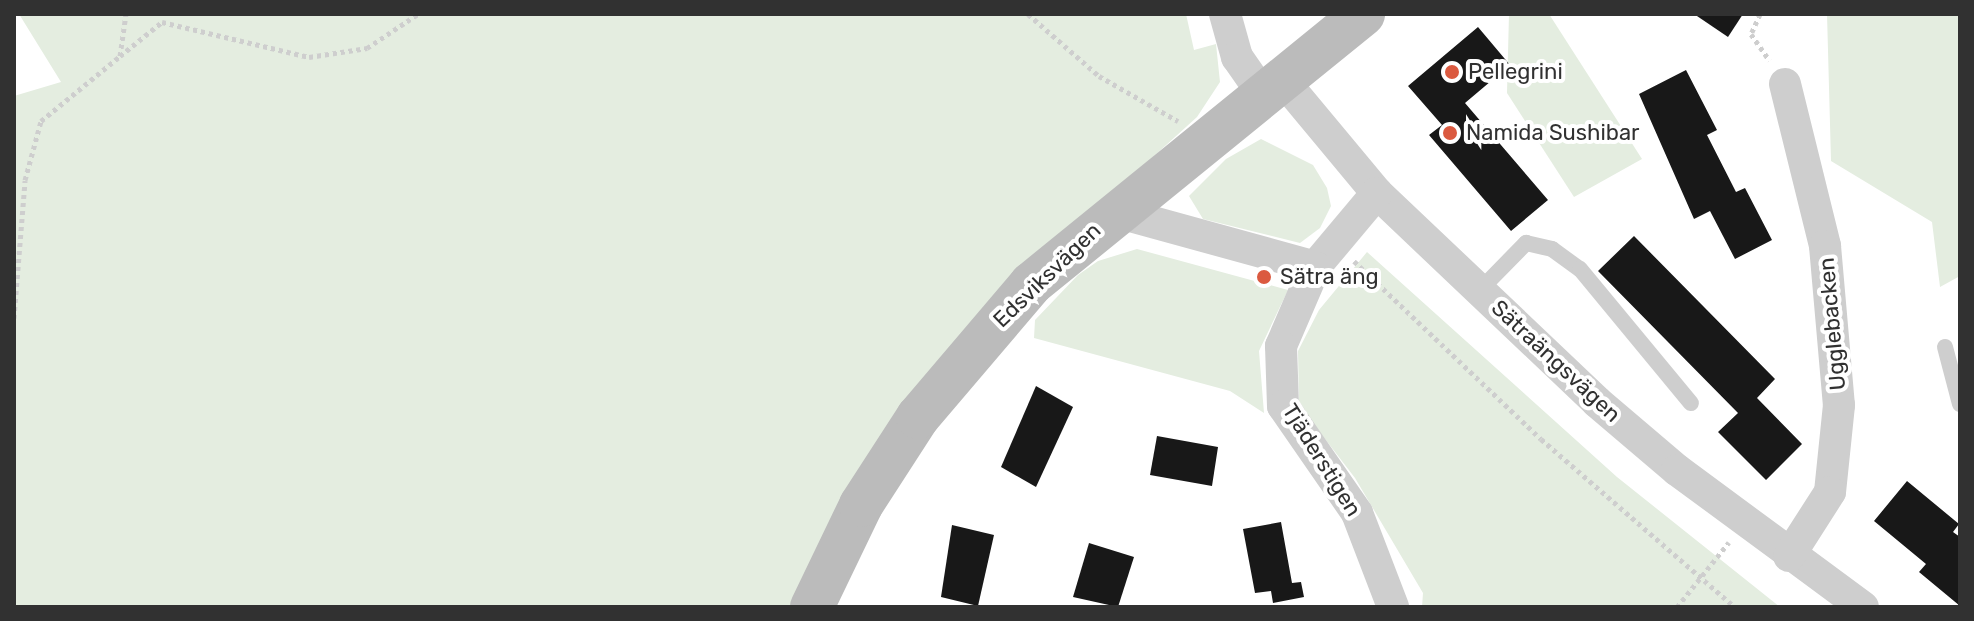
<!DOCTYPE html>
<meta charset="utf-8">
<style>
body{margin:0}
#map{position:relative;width:1974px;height:621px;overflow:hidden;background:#fff;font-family:Rubik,sans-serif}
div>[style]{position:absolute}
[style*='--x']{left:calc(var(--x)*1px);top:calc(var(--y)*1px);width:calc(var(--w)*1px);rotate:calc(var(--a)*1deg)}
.green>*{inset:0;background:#e4ede0}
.building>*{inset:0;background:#181818}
.path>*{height:5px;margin-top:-2.5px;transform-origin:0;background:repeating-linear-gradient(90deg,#cecece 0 4px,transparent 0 8px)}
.lane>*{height:16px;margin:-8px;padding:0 8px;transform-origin:8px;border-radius:8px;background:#cecece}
.street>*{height:32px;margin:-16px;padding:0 16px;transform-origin:16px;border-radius:16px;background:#cecece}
.secondary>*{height:44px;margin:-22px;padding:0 22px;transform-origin:22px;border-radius:22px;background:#bbb}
.dots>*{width:22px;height:22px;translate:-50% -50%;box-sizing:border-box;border:4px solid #fff;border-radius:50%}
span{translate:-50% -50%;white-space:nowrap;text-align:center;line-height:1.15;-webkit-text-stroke:8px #fff;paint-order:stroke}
.poi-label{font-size:22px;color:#313131}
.left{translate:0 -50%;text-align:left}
.street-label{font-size:22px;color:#313131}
.frame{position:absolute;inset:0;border:16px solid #313131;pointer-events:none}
</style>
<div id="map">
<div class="green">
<div style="clip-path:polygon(19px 14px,1186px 14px,1194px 50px,1216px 44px,1220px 82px,1197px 117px,968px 325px,844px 499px,795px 607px,14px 607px,14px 96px,61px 82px)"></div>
<div style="clip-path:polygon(1509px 14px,1549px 14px,1642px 159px,1574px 197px,1507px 93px)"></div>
<div style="clip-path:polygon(1827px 14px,1960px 14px,1960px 276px,1940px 287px,1932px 222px,1831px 161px)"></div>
<div style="clip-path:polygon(1261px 139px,1313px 165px,1327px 188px,1331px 206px,1320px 228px,1300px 243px,1203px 219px,1189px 196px,1226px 159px)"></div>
<div style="clip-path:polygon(1137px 249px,1288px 290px,1259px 351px,1264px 413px,1230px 391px,1034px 338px,1035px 320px,1078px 275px,1098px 261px)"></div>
<div style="clip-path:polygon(1367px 252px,1617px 477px,1780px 607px,1422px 607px,1423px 593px,1355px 478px,1299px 405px,1298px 351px,1319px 310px)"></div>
</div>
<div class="building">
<div style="clip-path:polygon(1694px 14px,1743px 14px,1728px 37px)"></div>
<div style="clip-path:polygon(1478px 27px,1510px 65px,1465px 103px,1548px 200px,1511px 231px,1429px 135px,1442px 125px,1408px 86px)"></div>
<div style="clip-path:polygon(1686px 70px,1717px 130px,1707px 135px,1736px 192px,1745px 188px,1772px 240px,1735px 259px,1710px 211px,1694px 219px,1639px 94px)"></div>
<div style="clip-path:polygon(1634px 236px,1775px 379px,1757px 398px,1802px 444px,1766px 480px,1718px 432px,1738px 413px,1598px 271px)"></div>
<div style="clip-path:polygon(1036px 386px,1073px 407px,1036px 487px,1001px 467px)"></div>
<div style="clip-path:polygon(1157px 436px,1218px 447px,1212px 486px,1150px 475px)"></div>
<div style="clip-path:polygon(1907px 481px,1959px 524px,1953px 532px,1960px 537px,1960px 606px,1919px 572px,1926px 564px,1874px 521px)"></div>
<div style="clip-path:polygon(1281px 522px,1292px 583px,1301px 582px,1304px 597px,1273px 603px,1271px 591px,1255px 593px,1243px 529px)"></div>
<div style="clip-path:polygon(952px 525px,994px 535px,978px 606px,941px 597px)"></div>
<div style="clip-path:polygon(1089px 543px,1134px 557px,1118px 607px,1073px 597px)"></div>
</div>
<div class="path">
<div style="--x:1028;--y:14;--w:94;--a:41.1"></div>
<div style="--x:1099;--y:76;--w:91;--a:29.7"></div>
<div style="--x:1760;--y:14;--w:22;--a:114"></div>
<div style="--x:1751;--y:34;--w:32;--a:55"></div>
<div style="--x:120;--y:56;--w:54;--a:-39"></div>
<div style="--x:162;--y:22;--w:151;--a:13.4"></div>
<div style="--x:309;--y:57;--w:59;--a:-8.8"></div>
<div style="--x:367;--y:48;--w:61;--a:-33.7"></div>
<div style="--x:1354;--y:261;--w:258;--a:43.6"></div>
<div style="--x:1541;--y:439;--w:257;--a:40.9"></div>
<div style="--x:14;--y:318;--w:138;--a:-85.4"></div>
<div style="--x:25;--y:180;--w:61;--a:-74.8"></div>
<div style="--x:41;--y:121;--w:102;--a:-39.4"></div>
<div style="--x:120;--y:56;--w:42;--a:-81.9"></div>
<div style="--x:1677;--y:607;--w:83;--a:-51.3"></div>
</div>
<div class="lane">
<div style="--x:1480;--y:290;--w:66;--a:-45.6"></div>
<div style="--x:1526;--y:243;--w:27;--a:13"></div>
<div style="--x:1552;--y:249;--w:34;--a:36"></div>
<div style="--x:1580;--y:269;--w:174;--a:50.4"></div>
<div style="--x:1945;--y:347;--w:59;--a:75.3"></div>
</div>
<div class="street">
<div style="--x:1225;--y:14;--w:45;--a:74.4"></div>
<div style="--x:1237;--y:57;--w:44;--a:55.2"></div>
<div style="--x:1282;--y:79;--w:148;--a:50.2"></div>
<div style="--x:1377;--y:193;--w:303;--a:43.5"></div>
<div style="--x:1597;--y:402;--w:105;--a:40.4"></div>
<div style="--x:1677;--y:470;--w:231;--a:36.4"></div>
<div style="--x:1785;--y:84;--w:167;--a:76.1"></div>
<div style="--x:1825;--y:246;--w:160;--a:85"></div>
<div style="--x:1839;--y:405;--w:87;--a:95.9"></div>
<div style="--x:1830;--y:492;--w:76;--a:122.6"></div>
<div style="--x:1377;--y:193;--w:97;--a:130"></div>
<div style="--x:1315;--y:267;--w:86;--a:113.3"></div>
<div style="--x:1281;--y:346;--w:60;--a:88.1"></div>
<div style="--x:1283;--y:406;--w:130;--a:55.3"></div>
<div style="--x:1357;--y:513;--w:101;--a:69"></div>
<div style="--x:1116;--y:212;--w:206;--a:15.4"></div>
</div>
<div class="secondary">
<div style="--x:812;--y:607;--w:113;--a:-64.3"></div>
<div style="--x:861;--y:505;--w:105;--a:-57.1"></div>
<div style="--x:918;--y:417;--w:175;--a:-49.6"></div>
<div style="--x:1031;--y:284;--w:428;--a:-39.1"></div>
</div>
<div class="dots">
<div style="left:1452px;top:72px;background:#db5a40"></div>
<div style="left:1450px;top:133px;background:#db5a40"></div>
<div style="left:1264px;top:277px;background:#db5a40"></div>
</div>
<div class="poi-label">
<span class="left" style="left:1468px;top:72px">Pellegrini</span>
<span class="left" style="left:1466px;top:133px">Namida Sushibar</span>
<span class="left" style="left:1280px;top:277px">Sätra äng</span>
</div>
<div class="street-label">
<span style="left:1047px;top:275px;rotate:-44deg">Edsviksvägen</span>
<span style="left:1832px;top:324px;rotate:-95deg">Ugglebacken</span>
<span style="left:1556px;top:361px;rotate:43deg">Sätraängsvägen</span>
<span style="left:1322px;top:460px;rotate:58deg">Tjäderstigen</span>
</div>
<div class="frame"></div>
</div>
